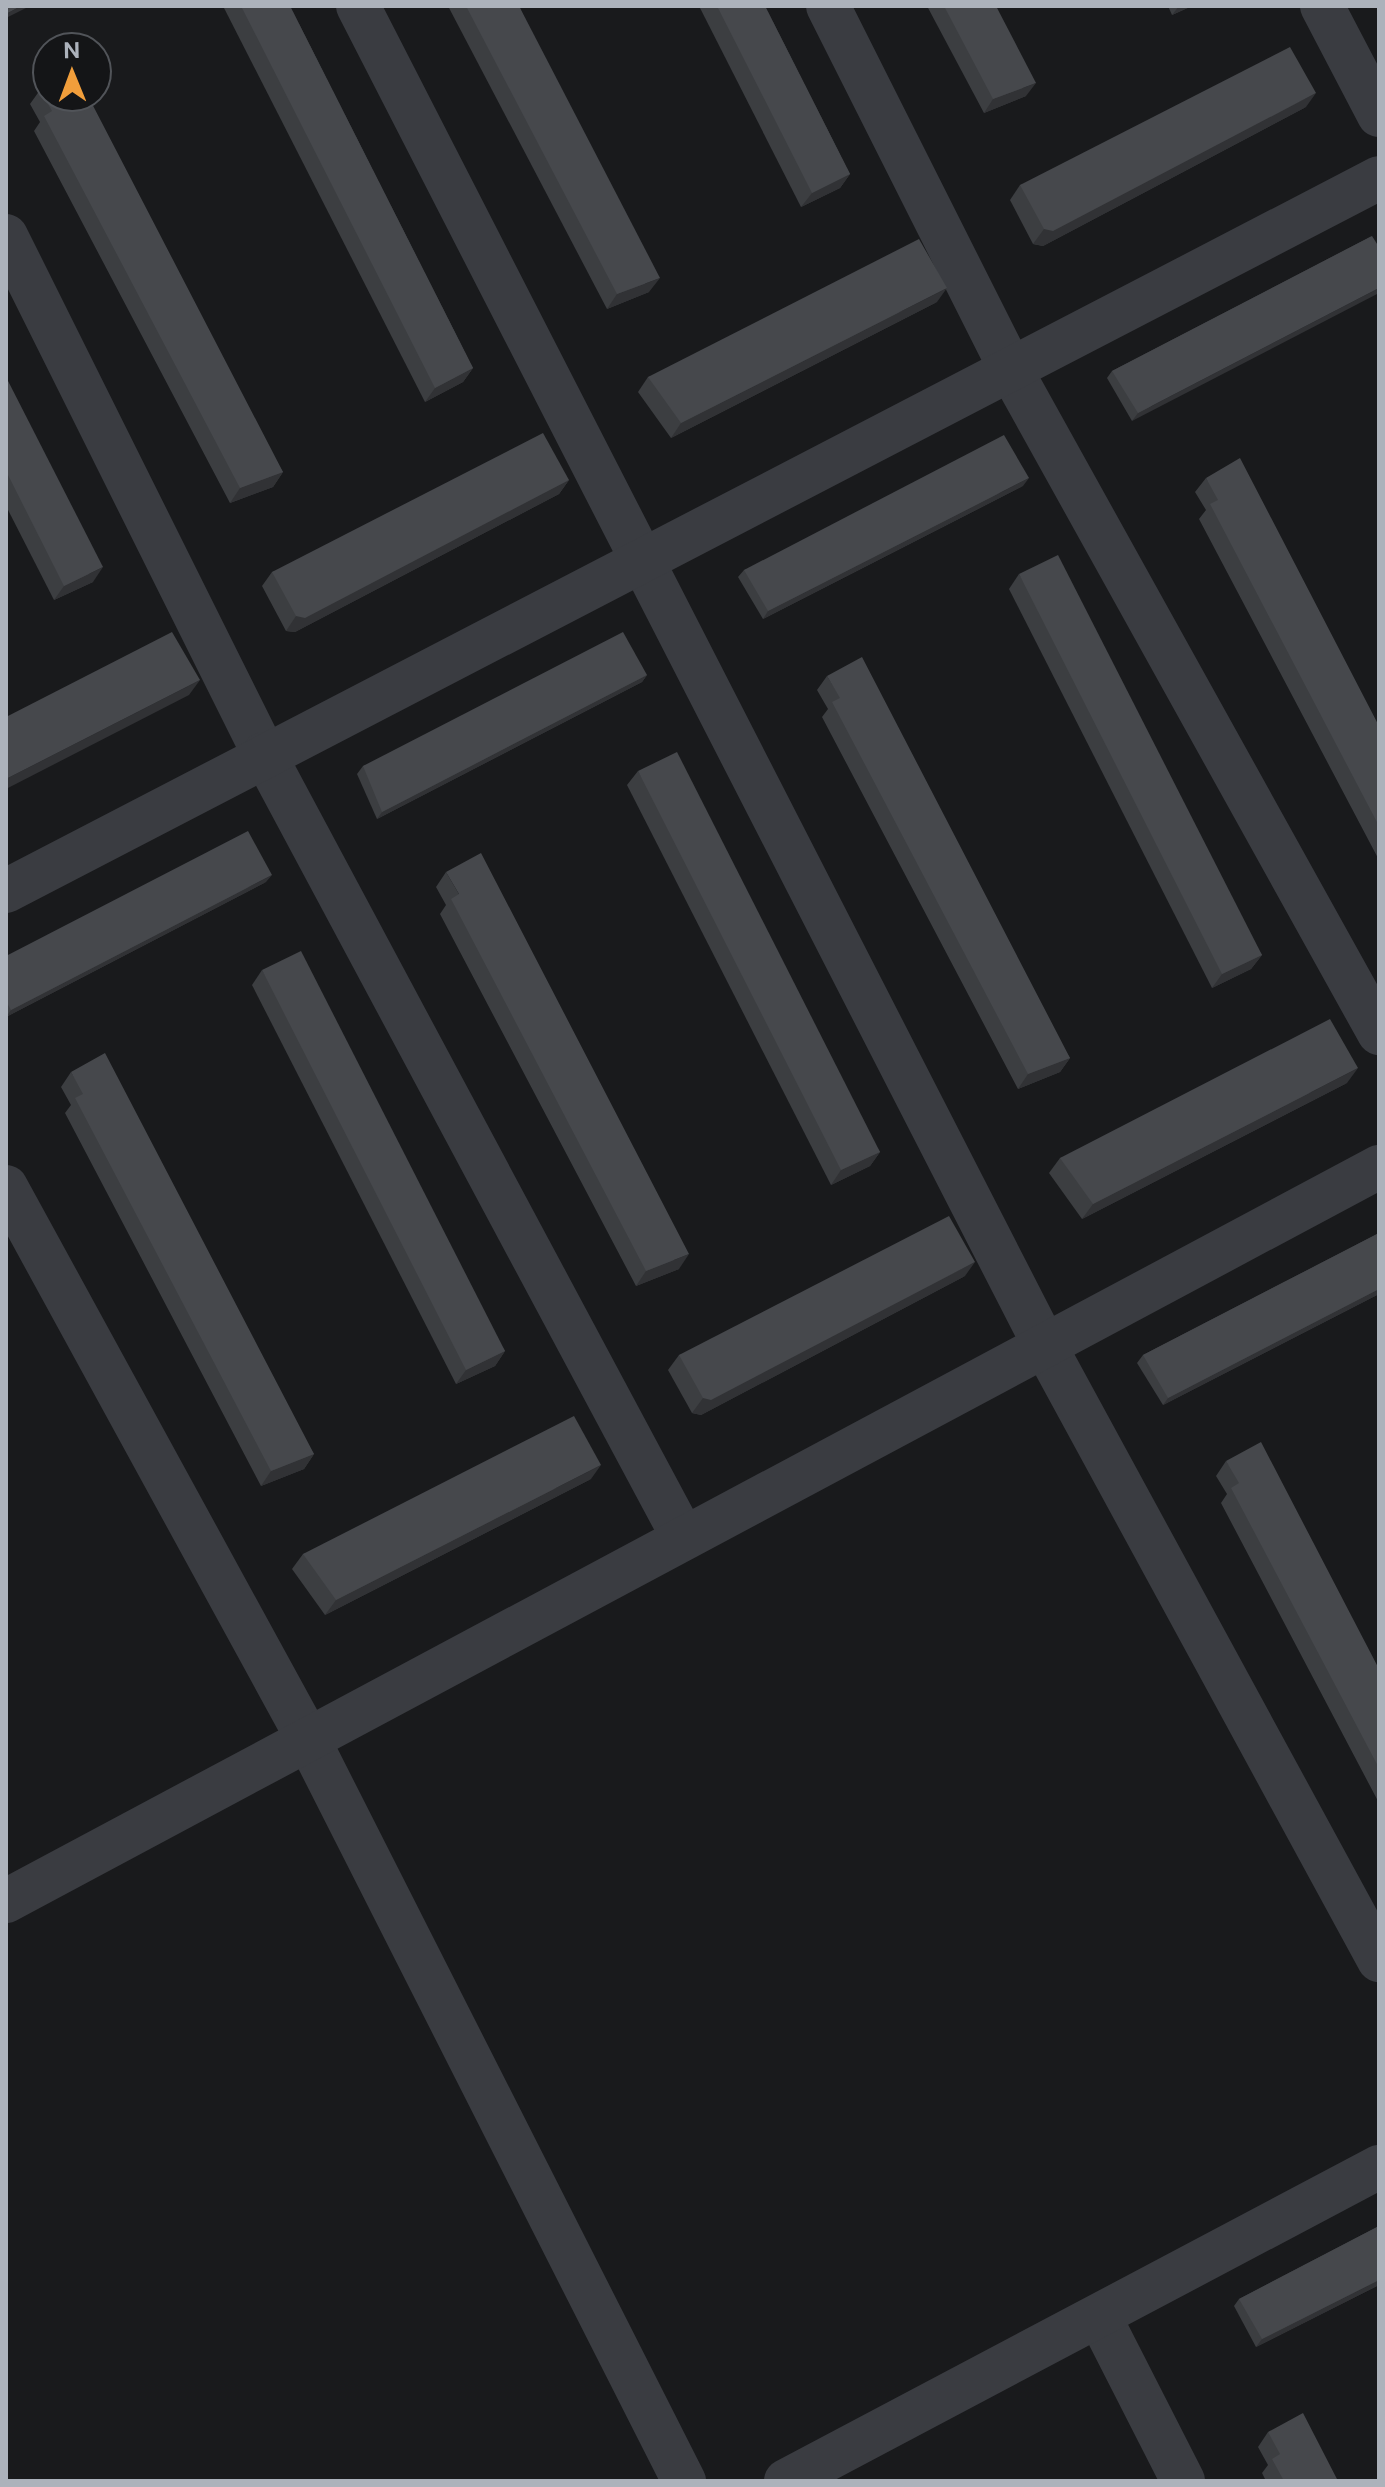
<!DOCTYPE html>
<style>
body{margin:0}
#map{position:relative;width:1385px;height:2487px;overflow:hidden;background:#191a1c;font-family:"Public Sans",sans-serif}
div>[style]{position:absolute}
[style*='--x']{left:calc(var(--x)*1px);top:calc(var(--y)*1px);width:calc(var(--w)*1px);rotate:calc(var(--a)*1deg)}
.street>*{height:44px;margin:-22px;padding:0 22px;transform-origin:22px;border-radius:22px;background:#3a3c41}
.wall>*{inset:0;background:#3c3e41}
.shaded-wall>*{inset:0;background:#313235}
.building>*{inset:0;background:#46484c}
span{translate:-50% -50%;white-space:nowrap;text-align:center;line-height:1.15;-webkit-text-stroke:6px #141517;paint-order:stroke}
.frame{position:absolute;inset:0;border:8px solid #acb2bb;pointer-events:none}
.north{position:absolute;left:32px;top:32px;width:80px;height:80px;box-sizing:border-box;background:#141517;border:2px solid #515459;border-radius:50%;rotate:359deg;font-size:22px;font-weight:700;line-height:32px;text-align:center;color:#acb2bb}
.north::after{content:'';display:block;margin:auto;width:28px;height:36px;background:#f19e3b;clip-path:polygon(50% 0,100% 100%,50% 72%,0 100%)}
</style>
<div id="map">
<div class="street">
<div style="--x:358;--y:6;--w:1508;--a:62.86"></div>
<div style="--x:1046;--y:1348;--w:697;--a:61.45"></div>
<div style="--x:828;--y:6;--w:412;--a:63.3"></div>
<div style="--x:1013;--y:374;--w:754;--a:60.95"></div>
<div style="--x:1322;--y:6;--w:123;--a:62.4"></div>
<div style="--x:6;--y:236;--w:579;--a:63.52"></div>
<div style="--x:264;--y:754;--w:888;--a:61.85"></div>
<div style="--x:6;--y:891;--w:1547;--a:-27.44"></div>
<div style="--x:6;--y:1187;--w:631;--a:61.32"></div>
<div style="--x:309;--y:1741;--w:830;--a:63.13"></div>
<div style="--x:6;--y:1901;--w:1557;--a:-28.13"></div>
<div style="--x:1099;--y:2316;--w:185;--a:63"></div>
<div style="--x:786;--y:2481;--w:671;--a:-27.9"></div>
</div>
<div class="wall">
<div style="clip-path:polygon(223px 6px,290px 6px,473px 368px,463px 382px,425px 402px)"></div>
<div style="clip-path:polygon(448px 6px,519px 6px,649px 292px,607px 309px)"></div>
<div style="clip-path:polygon(699px 6px,765px 6px,850px 174px,840px 188px,801px 207px)"></div>
<div style="clip-path:polygon(927px 6px,996px 6px,1026px 96px,984px 113px)"></div>
<div style="clip-path:polygon(1168px 6px,1192px 6px,1172px 15px)"></div>
<div style="clip-path:polygon(40px 90px,283px 472px,273px 487px,230px 503px,34px 131px,40px 122px,30px 104px)"></div>
<div style="clip-path:polygon(1306px 107px,1043px 246px,1033px 244px,1010px 200px,1020px 185px)"></div>
<div style="clip-path:polygon(1372px 236px,1132px 421px,1107px 378px,1112px 371px)"></div>
<div style="clip-path:polygon(937px 302px,671px 438px,638px 392px,648px 377px)"></div>
<div style="clip-path:polygon(6px 377px,93px 582px,54px 600px,6px 506px)"></div>
<div style="clip-path:polygon(1206px 478px,1379px 726px,1379px 860px,1199px 519px,1206px 510px,1195px 492px)"></div>
<div style="clip-path:polygon(569px 480px,559px 494px,295px 632px,286px 631px,262px 586px,272px 572px)"></div>
<div style="clip-path:polygon(1023px 486px,763px 619px,738px 577px,744px 570px)"></div>
<div style="clip-path:polygon(1019px 574px,1262px 955px,1251px 969px,1212px 988px,1009px 589px)"></div>
<div style="clip-path:polygon(647px 675px,642px 682px,377px 819px,357px 774px,363px 766px)"></div>
<div style="clip-path:polygon(827px 676px,1070px 1058px,1060px 1072px,1018px 1089px,822px 717px,828px 709px,817px 690px)"></div>
<div style="clip-path:polygon(638px 771px,880px 1152px,870px 1166px,831px 1185px,627px 785px)"></div>
<div style="clip-path:polygon(446px 872px,679px 1269px,636px 1286px,440px 914px,446px 905px,436px 887px)"></div>
<div style="clip-path:polygon(266px 882px,6px 1017px,6px 956px)"></div>
<div style="clip-path:polygon(262px 970px,505px 1351px,495px 1366px,456px 1384px,252px 985px)"></div>
<div style="clip-path:polygon(71px 1072px,314px 1454px,304px 1469px,261px 1486px,65px 1113px,71px 1105px,61px 1087px)"></div>
<div style="clip-path:polygon(1347px 1083px,1082px 1219px,1049px 1173px,1060px 1158px)"></div>
<div style="clip-path:polygon(1379px 1233px,1379px 1294px,1163px 1405px,1137px 1363px,1143px 1355px)"></div>
<div style="clip-path:polygon(965px 1276px,701px 1415px,692px 1413px,668px 1370px,679px 1355px)"></div>
<div style="clip-path:polygon(1226px 1461px,1379px 1669px,1379px 1803px,1221px 1503px,1227px 1494px,1216px 1476px)"></div>
<div style="clip-path:polygon(591px 1479px,325px 1615px,292px 1569px,303px 1554px)"></div>
<div style="clip-path:polygon(1379px 2226px,1379px 2285px,1256px 2347px,1234px 2306px,1239px 2299px)"></div>
<div style="clip-path:polygon(1268px 2432px,1338px 2481px,1266px 2481px,1262px 2473px,1268px 2465px,1258px 2447px)"></div>
</div>
<div class="shaded-wall">
<div style="clip-path:polygon(21px 6px,30px 6px,6px 18px,6px 14px)"></div>
<div style="clip-path:polygon(1179px 6px,1192px 6px,1172px 15px)"></div>
<div style="clip-path:polygon(1036px 83px,1026px 96px,984px 113px,993px 99px)"></div>
<div style="clip-path:polygon(1316px 93px,1306px 107px,1043px 246px,1033px 244px,1044px 229px)"></div>
<div style="clip-path:polygon(850px 174px,840px 188px,801px 207px,812px 193px)"></div>
<div style="clip-path:polygon(660px 278px,649px 292px,607px 309px,617px 294px)"></div>
<div style="clip-path:polygon(947px 288px,937px 302px,671px 438px,681px 423px)"></div>
<div style="clip-path:polygon(1379px 288px,1379px 293px,1132px 421px,1138px 413px)"></div>
<div style="clip-path:polygon(473px 368px,463px 382px,425px 402px,435px 388px)"></div>
<div style="clip-path:polygon(283px 472px,273px 487px,230px 503px,240px 488px)"></div>
<div style="clip-path:polygon(1029px 478px,1023px 486px,763px 619px,768px 611px)"></div>
<div style="clip-path:polygon(569px 480px,559px 494px,295px 632px,286px 631px,296px 616px)"></div>
<div style="clip-path:polygon(103px 567px,93px 582px,54px 600px,64px 586px)"></div>
<div style="clip-path:polygon(647px 675px,642px 682px,377px 819px,382px 812px)"></div>
<div style="clip-path:polygon(200px 680px,189px 695px,6px 789px,6px 779px)"></div>
<div style="clip-path:polygon(272px 875px,266px 882px,6px 1017px,11px 1010px)"></div>
<div style="clip-path:polygon(1262px 955px,1251px 969px,1212px 988px,1222px 974px)"></div>
<div style="clip-path:polygon(1070px 1058px,1060px 1072px,1018px 1089px,1028px 1074px)"></div>
<div style="clip-path:polygon(1358px 1068px,1347px 1083px,1082px 1219px,1093px 1204px)"></div>
<div style="clip-path:polygon(880px 1152px,870px 1166px,831px 1185px,841px 1170px)"></div>
<div style="clip-path:polygon(689px 1254px,679px 1269px,636px 1286px,646px 1271px)"></div>
<div style="clip-path:polygon(975px 1262px,965px 1276px,701px 1415px,692px 1413px,703px 1398px)"></div>
<div style="clip-path:polygon(1379px 1289px,1379px 1294px,1163px 1405px,1168px 1398px)"></div>
<div style="clip-path:polygon(505px 1351px,495px 1366px,456px 1384px,466px 1370px)"></div>
<div style="clip-path:polygon(314px 1454px,304px 1469px,261px 1486px,271px 1471px)"></div>
<div style="clip-path:polygon(601px 1465px,591px 1479px,325px 1615px,336px 1600px)"></div>
<div style="clip-path:polygon(1379px 2280px,1379px 2285px,1256px 2347px,1262px 2339px)"></div>
</div>
<div class="building">
<div style="clip-path:polygon(6px 6px,21px 6px,6px 14px)"></div>
<div style="clip-path:polygon(241px 6px,290px 6px,473px 368px,435px 388px)"></div>
<div style="clip-path:polygon(466px 6px,519px 6px,660px 278px,617px 294px)"></div>
<div style="clip-path:polygon(717px 6px,765px 6px,850px 174px,812px 193px)"></div>
<div style="clip-path:polygon(944px 6px,996px 6px,1036px 83px,993px 99px)"></div>
<div style="clip-path:polygon(1290px 47px,1316px 93px,1053px 231px,1044px 229px,1020px 185px)"></div>
<div style="clip-path:polygon(48px 85px,48px 96px,88px 96px,283px 472px,240px 488px,44px 116px,52px 111px,40px 90px)"></div>
<div style="clip-path:polygon(1372px 236px,1379px 247px,1379px 288px,1138px 413px,1112px 371px)"></div>
<div style="clip-path:polygon(919px 239px,947px 288px,681px 423px,648px 377px)"></div>
<div style="clip-path:polygon(6px 377px,103px 567px,64px 586px,6px 471px)"></div>
<div style="clip-path:polygon(543px 433px,569px 480px,305px 618px,296px 616px,272px 572px)"></div>
<div style="clip-path:polygon(1004px 435px,1029px 478px,768px 611px,744px 570px)"></div>
<div style="clip-path:polygon(1240px 458px,1379px 726px,1379px 826px,1210px 504px,1218px 500px,1206px 478px)"></div>
<div style="clip-path:polygon(1058px 555px,1262px 955px,1222px 974px,1019px 574px)"></div>
<div style="clip-path:polygon(172px 632px,200px 680px,6px 779px,6px 717px)"></div>
<div style="clip-path:polygon(623px 632px,647px 675px,382px 812px,363px 766px)"></div>
<div style="clip-path:polygon(862px 657px,1070px 1058px,1028px 1074px,832px 702px,840px 698px,827px 676px)"></div>
<div style="clip-path:polygon(677px 752px,880px 1152px,841px 1170px,638px 771px)"></div>
<div style="clip-path:polygon(248px 831px,272px 875px,11px 1010px,6px 1001px,6px 956px)"></div>
<div style="clip-path:polygon(481px 853px,689px 1254px,646px 1271px,451px 899px,459px 894px,446px 872px)"></div>
<div style="clip-path:polygon(301px 951px,505px 1351px,466px 1370px,262px 970px)"></div>
<div style="clip-path:polygon(1330px 1019px,1358px 1068px,1093px 1204px,1060px 1158px)"></div>
<div style="clip-path:polygon(105px 1053px,314px 1454px,271px 1471px,75px 1098px,83px 1094px,71px 1072px)"></div>
<div style="clip-path:polygon(949px 1216px,975px 1262px,711px 1400px,703px 1398px,679px 1355px)"></div>
<div style="clip-path:polygon(1379px 1233px,1379px 1289px,1168px 1398px,1143px 1355px)"></div>
<div style="clip-path:polygon(574px 1416px,601px 1465px,336px 1600px,303px 1554px)"></div>
<div style="clip-path:polygon(1261px 1442px,1379px 1669px,1379px 1768px,1231px 1488px,1239px 1483px,1226px 1461px)"></div>
<div style="clip-path:polygon(1379px 2226px,1379px 2280px,1262px 2339px,1239px 2299px)"></div>
<div style="clip-path:polygon(1303px 2413px,1338px 2481px,1284px 2481px,1272px 2459px,1280px 2454px,1268px 2432px)"></div>
</div>
<div class="frame"></div>
<div class="north">N</div>
</div>
